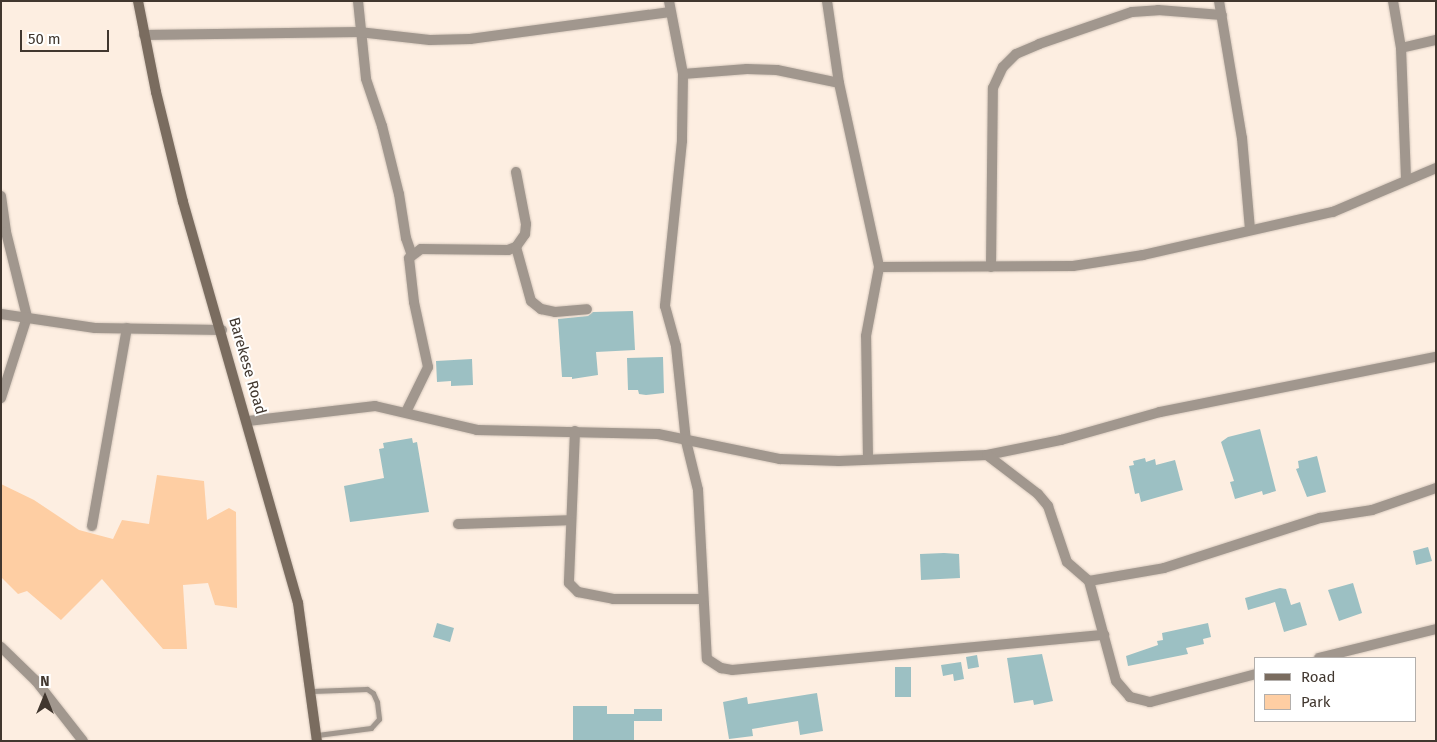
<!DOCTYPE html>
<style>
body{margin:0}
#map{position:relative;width:1437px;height:742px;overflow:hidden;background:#fdeee1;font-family:"Fira Sans",sans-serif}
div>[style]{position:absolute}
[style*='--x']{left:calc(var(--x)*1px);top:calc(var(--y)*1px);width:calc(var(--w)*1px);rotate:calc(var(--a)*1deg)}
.green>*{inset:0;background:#fecea3}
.building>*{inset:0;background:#9cc0c3}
.roads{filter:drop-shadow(0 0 1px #d7c9bd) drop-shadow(0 0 1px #d7c9bd)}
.service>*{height:5px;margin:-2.5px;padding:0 2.5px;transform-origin:2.5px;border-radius:2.5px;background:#a1978e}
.minor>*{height:10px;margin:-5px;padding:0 5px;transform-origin:5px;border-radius:5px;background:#a1978e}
.secondary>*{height:10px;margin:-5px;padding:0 5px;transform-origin:5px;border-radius:5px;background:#7a6c5f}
span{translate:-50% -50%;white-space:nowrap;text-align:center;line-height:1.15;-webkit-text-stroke:4px #fff;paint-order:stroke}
.street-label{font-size:15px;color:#41372f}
.frame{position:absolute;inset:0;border:2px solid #41372f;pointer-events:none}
.legend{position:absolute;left:1254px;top:657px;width:162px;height:65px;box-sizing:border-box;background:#fff;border:1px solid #b3afac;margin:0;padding:6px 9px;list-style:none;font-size:15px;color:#41372f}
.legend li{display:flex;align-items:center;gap:10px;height:25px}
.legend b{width:25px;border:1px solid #b3afac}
.north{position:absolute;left:20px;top:672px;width:50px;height:50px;-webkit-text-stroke:4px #fff;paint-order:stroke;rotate:0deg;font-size:14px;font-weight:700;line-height:20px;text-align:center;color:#41372f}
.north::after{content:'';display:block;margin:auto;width:18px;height:22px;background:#41372f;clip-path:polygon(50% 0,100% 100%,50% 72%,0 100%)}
.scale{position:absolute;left:20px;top:30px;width:89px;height:22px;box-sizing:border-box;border:2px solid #41372f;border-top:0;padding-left:6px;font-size:15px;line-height:18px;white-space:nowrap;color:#41372f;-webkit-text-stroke:4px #fff;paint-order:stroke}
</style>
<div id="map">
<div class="green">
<div style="clip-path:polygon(157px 475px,204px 481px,207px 520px,229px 508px,236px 512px,237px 608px,215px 605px,208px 583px,183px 585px,187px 649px,163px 649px,102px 579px,61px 620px,27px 591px,18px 594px,1px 577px,1px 484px,34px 500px,79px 530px,113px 539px,122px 520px,149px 524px)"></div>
</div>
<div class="building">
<div style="clip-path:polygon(633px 311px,635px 350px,596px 352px,598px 375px,572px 379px,572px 377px,562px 377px,558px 319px,588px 316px,593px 312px)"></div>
<div style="clip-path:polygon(663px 357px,664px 393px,646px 395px,639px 394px,638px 390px,628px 390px,627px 358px)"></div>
<div style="clip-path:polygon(472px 359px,473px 385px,451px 386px,451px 381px,437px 382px,436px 361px)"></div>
<div style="clip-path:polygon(1260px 429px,1276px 491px,1263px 495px,1262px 491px,1235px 499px,1230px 482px,1234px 481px,1221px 442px,1228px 437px)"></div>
<div style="clip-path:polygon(412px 438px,413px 443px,417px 442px,429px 512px,350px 522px,344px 486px,384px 478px,379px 449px,384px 448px,383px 443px)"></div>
<div style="clip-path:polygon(1317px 456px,1326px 492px,1307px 497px,1296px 469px,1299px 468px,1298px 461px)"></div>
<div style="clip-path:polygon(1145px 458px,1146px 462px,1155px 459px,1156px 465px,1175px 460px,1183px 490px,1141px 502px,1139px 493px,1135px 494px,1129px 466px,1134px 465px,1133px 461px)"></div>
<div style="clip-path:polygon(1428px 547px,1432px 561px,1416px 565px,1413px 551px)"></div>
<div style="clip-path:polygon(944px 553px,959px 554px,960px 578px,921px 580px,920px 554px)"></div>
<div style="clip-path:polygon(1353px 583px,1362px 613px,1339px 621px,1328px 590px)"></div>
<div style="clip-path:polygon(1280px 588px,1286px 589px,1291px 605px,1300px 602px,1307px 625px,1284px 632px,1275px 602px,1248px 610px,1245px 598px)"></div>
<div style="clip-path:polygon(437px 623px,454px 628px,450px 642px,433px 637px)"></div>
<div style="clip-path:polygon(1208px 623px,1211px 637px,1203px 639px,1204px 644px,1186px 648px,1188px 654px,1128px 666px,1126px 656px,1158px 645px,1157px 641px,1163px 640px,1162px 633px)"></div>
<div style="clip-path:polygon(1042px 654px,1053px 701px,1034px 705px,1033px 700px,1014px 703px,1007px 658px)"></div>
<div style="clip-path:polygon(977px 655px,979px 667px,968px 669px,966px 657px)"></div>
<div style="clip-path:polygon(961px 662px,964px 679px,954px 681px,953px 674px,943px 676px,941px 665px)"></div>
<div style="clip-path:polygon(895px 667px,911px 667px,911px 697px,895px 697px)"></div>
<div style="clip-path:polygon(817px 693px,823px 731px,800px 735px,798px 721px,752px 729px,753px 736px,729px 739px,723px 702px,747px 697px,748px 704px)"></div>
<div style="clip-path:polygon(573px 706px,607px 706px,607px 714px,634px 714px,634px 709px,662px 709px,662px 721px,634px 721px,634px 741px,573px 740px)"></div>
</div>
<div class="roads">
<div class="service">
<div style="--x:312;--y:691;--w:55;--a:-2.1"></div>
<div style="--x:367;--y:689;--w:7;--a:34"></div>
<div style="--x:373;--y:693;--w:10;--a:66"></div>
<div style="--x:377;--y:702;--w:17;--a:83"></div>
<div style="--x:379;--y:719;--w:12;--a:132"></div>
<div style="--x:371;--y:728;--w:54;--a:172.6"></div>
</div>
<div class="minor">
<div style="--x:358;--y:1;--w:78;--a:84.1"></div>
<div style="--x:366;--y:79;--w:50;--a:71.2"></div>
<div style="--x:382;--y:126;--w:70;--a:76"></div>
<div style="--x:399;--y:194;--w:45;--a:81"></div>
<div style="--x:406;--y:238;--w:18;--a:71"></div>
<div style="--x:669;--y:1;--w:74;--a:79.1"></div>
<div style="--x:683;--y:74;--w:67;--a:90.9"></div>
<div style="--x:682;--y:141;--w:166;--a:95.9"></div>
<div style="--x:665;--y:306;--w:41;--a:74.6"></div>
<div style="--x:676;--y:346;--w:96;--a:84"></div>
<div style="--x:686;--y:441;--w:50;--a:76.2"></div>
<div style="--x:698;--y:490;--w:169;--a:87"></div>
<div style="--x:707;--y:659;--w:17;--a:33"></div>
<div style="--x:721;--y:668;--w:11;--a:10"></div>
<div style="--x:732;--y:670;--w:374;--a:-5.4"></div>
<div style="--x:827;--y:1;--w:83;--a:81.7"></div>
<div style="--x:839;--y:83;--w:188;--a:77.7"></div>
<div style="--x:1219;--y:1;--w:139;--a:80.5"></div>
<div style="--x:1242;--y:138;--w:91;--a:85"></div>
<div style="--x:1393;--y:1;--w:48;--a:80.3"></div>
<div style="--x:1401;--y:48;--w:131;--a:87.8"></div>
<div style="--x:144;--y:35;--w:215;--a:-0.8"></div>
<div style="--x:359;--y:32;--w:71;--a:6.4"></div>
<div style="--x:430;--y:40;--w:40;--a:-1.4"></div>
<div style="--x:470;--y:39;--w:202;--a:-7.7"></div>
<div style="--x:1401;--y:48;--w:36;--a:-13"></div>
<div style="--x:683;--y:74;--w:64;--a:-4.5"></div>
<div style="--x:747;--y:69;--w:30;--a:2"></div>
<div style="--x:777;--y:70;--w:63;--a:11.8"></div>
<div style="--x:1;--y:196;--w:36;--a:82"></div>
<div style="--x:6;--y:232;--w:88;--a:76.1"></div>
<div style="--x:27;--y:317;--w:85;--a:107.8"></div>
<div style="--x:516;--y:247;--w:56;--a:74.5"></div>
<div style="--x:531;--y:301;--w:13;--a:39"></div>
<div style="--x:541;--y:309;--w:14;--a:12"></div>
<div style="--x:555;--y:312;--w:32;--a:-5"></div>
<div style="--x:991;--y:267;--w:179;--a:-89.4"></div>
<div style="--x:993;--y:88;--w:23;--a:-65"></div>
<div style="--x:1003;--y:67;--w:18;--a:-45"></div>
<div style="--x:1016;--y:54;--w:25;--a:-23"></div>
<div style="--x:1039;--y:44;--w:98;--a:-19"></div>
<div style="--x:1132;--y:12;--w:26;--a:-4"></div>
<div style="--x:1158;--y:10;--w:64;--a:4.5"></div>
<div style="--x:1;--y:314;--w:95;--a:8.5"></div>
<div style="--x:95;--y:328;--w:127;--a:0.9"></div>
<div style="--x:406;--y:412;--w:50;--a:-63.9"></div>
<div style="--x:428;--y:367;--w:66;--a:-102.2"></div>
<div style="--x:414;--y:302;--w:44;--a:-96.5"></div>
<div style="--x:409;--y:258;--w:15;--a:-37"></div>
<div style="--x:421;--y:249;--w:87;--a:0.7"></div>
<div style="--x:508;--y:250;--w:9;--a:-21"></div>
<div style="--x:516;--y:247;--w:16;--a:-55"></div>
<div style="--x:525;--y:234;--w:10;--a:-84"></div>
<div style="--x:526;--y:224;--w:53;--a:-100.9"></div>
<div style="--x:248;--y:421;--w:128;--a:-6.7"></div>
<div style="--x:375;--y:406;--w:105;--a:13.2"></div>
<div style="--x:477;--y:430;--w:181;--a:1.3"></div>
<div style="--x:658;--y:434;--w:125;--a:11.6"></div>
<div style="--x:780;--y:459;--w:59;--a:1.9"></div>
<div style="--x:839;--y:461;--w:148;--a:-2.3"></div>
<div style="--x:987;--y:455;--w:76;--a:-11.5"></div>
<div style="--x:1061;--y:440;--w:103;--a:-15.8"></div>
<div style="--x:1160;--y:412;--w:281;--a:-11.3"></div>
<div style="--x:575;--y:431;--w:152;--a:92.3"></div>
<div style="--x:569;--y:583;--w:13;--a:45"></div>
<div style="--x:578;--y:592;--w:36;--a:11"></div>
<div style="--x:613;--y:599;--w:89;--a:0"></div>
<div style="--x:987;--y:455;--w:64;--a:37.4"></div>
<div style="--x:1038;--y:494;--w:16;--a:50"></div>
<div style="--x:1048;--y:506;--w:59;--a:71.3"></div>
<div style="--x:1067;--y:562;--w:29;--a:41"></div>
<div style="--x:868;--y:458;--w:122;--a:-90.9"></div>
<div style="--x:866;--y:336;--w:70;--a:-79.3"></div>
<div style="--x:879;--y:267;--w:194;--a:-0.3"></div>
<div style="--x:1073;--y:266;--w:71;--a:-8.9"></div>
<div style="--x:1143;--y:255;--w:195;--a:-12.8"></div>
<div style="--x:1333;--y:212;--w:112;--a:-23.1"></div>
<div style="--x:458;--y:524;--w:112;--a:-2"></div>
<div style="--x:92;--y:526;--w:201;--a:-80"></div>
<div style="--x:1;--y:647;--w:49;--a:44.2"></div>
<div style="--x:36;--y:681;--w:76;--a:51.9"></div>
<div style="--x:1319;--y:658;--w:121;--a:-13.9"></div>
<div style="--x:1256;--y:674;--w:110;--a:165.2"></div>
<div style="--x:1150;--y:702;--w:21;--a:-166"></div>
<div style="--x:1130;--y:697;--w:21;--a:-131"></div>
<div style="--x:1116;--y:681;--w:104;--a:-105.1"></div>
<div style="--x:1089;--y:581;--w:76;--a:-9.8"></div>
<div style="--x:1164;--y:568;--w:164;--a:-17.8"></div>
<div style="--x:1320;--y:518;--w:53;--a:-8.7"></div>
<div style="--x:1372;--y:510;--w:68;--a:-19"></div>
</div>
<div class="secondary">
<div style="--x:138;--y:1;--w:93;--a:78.8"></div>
<div style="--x:156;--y:92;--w:113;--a:76.2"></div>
<div style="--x:183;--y:202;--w:417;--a:74"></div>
<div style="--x:298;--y:603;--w:139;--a:82.2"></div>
</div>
</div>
<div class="street-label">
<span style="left:247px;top:366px;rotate:74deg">Barekese Road</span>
</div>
<div class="frame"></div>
<ul class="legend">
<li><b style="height:6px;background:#7a6c5f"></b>Road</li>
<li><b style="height:14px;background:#fecea3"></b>Park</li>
</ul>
<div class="north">N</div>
<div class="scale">50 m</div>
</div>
